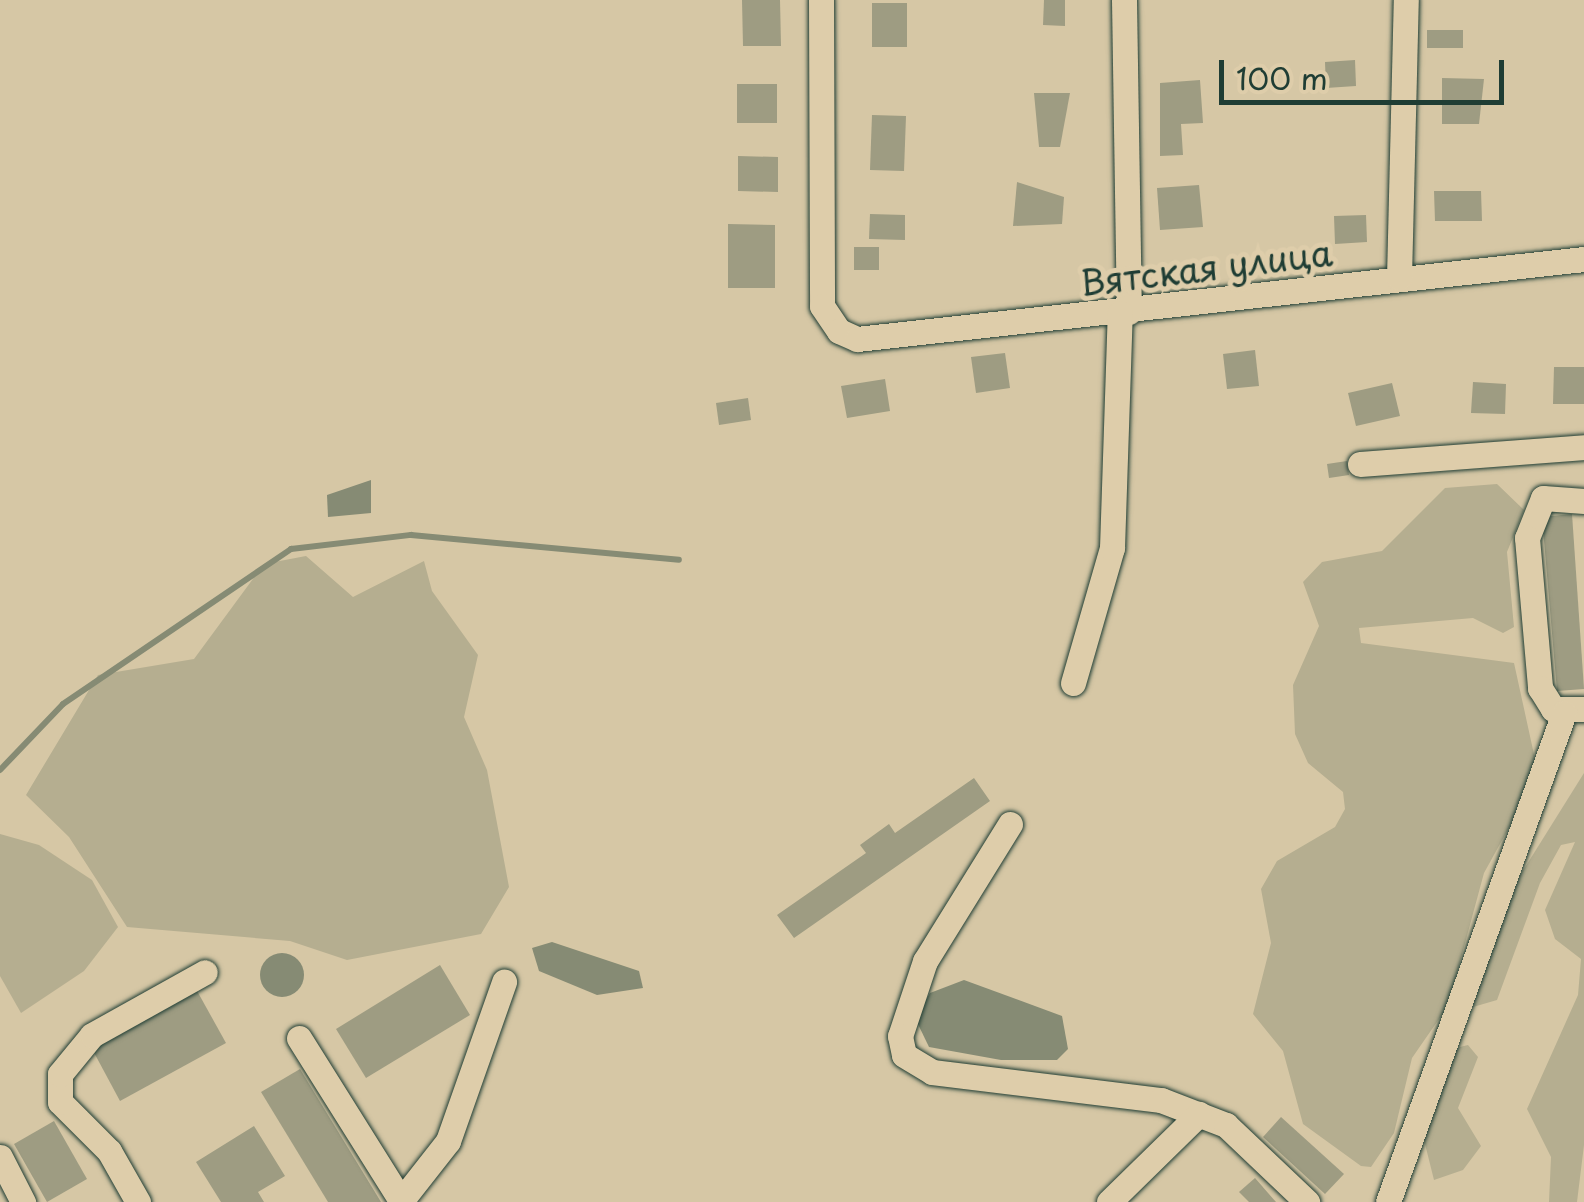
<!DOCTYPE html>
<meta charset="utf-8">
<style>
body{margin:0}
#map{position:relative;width:1584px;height:1202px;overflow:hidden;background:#d6c7a5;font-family:"Playpen Sans",sans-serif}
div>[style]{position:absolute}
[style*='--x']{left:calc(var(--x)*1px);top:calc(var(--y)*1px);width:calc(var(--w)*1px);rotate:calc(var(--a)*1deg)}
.green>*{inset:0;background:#b5ae90}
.water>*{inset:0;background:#868b74}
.round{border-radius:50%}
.stream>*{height:6px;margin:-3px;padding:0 3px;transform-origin:3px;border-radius:3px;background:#868b74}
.building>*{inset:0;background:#9e9c82}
.roads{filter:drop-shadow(0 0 2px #1f3d34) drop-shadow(0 0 2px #1f3d34)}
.minor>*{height:25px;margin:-12.5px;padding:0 12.5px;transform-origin:12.5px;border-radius:12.5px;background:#decdaa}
span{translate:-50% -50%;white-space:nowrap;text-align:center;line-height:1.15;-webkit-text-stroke:10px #decdaa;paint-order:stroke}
.street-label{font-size:35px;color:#1f3d34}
.scale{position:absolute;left:1219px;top:60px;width:285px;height:45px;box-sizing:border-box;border:5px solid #1f3d34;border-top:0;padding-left:12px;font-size:30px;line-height:35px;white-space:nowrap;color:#1f3d34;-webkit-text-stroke:8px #decdaa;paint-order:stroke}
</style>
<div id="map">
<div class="green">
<div style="clip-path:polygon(1497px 484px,1524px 510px,1507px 552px,1514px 627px,1503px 633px,1473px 618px,1359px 628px,1361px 643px,1514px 663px,1535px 759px,1527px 795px,1484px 873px,1448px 1006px,1412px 1058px,1394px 1133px,1371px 1167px,1361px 1166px,1303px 1124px,1283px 1051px,1253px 1014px,1271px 943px,1261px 889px,1277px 861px,1335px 827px,1345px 809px,1343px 792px,1308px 763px,1295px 734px,1293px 685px,1319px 626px,1303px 582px,1322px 562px,1382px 551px,1445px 488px)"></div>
<div style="clip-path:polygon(306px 556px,353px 597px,424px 561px,432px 591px,478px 655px,464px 717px,487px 770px,509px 887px,481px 934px,347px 960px,290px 941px,127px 927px,69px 837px,26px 795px,98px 675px,194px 659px,264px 564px)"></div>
<div style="clip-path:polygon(1584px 773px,1584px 1145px,1577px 1202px,1549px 1202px,1551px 1157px,1527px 1109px,1578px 995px,1581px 959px,1555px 939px,1545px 910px,1575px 842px,1561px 845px,1540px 883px,1497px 1000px,1473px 1007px,1472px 992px,1519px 877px)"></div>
<div style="clip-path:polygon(0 834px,39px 845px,92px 880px,118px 927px,84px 971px,21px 1013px,0 976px)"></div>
<div style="clip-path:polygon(1468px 1045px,1478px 1057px,1458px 1108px,1481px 1146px,1463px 1170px,1434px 1180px,1422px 1132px,1456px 1048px)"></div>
</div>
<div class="water">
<div style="clip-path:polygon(371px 480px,371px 513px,328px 517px,327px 495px)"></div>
<div style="clip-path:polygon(552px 942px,639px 971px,643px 988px,597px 995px,539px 971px,532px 948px)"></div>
<div class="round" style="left:260px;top:953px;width:44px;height:44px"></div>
<div style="clip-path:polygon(964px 980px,1062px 1016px,1068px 1049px,1057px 1060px,1001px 1060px,929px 1047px,915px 1018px,930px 993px)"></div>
</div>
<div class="stream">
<div style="--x:0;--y:770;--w:91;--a:-46.3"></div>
<div style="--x:63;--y:704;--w:276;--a:-34.2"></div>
<div style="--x:291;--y:549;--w:121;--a:-6.7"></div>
<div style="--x:411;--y:535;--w:269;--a:5.3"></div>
</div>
<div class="building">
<div style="clip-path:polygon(742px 0,780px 0,781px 46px,743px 46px)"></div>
<div style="clip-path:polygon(1044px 0,1065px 0,1065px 26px,1043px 25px)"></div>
<div style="clip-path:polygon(872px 3px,907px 3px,907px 47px,872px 47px)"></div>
<div style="clip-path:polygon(1427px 30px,1463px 30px,1463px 48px,1427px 48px)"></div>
<div style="clip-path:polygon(1355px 60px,1356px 86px,1326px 88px,1325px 62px)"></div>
<div style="clip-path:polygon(1442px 78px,1484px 79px,1479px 124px,1442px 124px)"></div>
<div style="clip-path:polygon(1200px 80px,1203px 123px,1181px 124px,1183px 155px,1160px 156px,1160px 83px)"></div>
<div style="clip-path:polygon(737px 84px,777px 84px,777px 123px,737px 123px)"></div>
<div style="clip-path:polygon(1034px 93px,1070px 93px,1060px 147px,1039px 147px)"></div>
<div style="clip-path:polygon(872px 115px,906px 116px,904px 171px,870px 170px)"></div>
<div style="clip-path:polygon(738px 156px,778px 157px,778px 192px,738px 191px)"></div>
<div style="clip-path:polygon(1017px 182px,1064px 197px,1062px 224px,1013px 226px)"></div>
<div style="clip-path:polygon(1199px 185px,1203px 227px,1160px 230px,1157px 188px)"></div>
<div style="clip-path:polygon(1434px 191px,1481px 191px,1482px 221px,1435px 221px)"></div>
<div style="clip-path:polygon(870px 214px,905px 215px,905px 240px,869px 239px)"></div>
<div style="clip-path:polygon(1366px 215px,1367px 242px,1335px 244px,1334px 216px)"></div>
<div style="clip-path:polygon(728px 224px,775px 225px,775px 288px,728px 288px)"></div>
<div style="clip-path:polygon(854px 247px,879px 247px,879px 270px,854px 270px)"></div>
<div style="clip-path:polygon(1255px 350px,1259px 386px,1227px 389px,1223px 354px)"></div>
<div style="clip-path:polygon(1005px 353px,1010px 388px,976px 393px,971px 357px)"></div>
<div style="clip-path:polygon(1554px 367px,1584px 367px,1584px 404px,1553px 404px)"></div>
<div style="clip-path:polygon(885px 379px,890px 411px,847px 418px,841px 386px)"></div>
<div style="clip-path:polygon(1473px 382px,1506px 384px,1505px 414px,1471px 413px)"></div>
<div style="clip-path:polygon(1392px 383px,1400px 416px,1356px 426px,1348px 393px)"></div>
<div style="clip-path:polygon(748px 398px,751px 420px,719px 425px,716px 403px)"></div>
<div style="clip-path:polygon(1347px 461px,1349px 475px,1329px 478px,1327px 464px)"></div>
<div style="clip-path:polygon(1572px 514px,1584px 689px,1557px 691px,1542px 517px)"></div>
<div style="clip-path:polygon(974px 778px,990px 801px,794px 938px,777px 915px,866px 853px,860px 845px,889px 824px,895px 833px)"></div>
<div style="clip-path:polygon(440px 965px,470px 1015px,366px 1078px,336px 1029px)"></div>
<div style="clip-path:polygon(196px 989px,226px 1043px,120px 1101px,91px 1047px)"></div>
<div style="clip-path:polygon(300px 1069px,381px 1202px,328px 1202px,261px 1092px)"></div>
<div style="clip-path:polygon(1281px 1117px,1344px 1174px,1325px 1194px,1263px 1137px)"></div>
<div style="clip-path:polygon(54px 1121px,87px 1179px,47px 1202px,14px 1144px)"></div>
<div style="clip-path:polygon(254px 1126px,285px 1176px,258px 1192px,264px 1202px,221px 1202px,196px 1162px)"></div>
<div style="clip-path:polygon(1255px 1178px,1276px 1202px,1249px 1202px,1239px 1192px)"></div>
</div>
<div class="roads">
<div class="minor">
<div style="--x:821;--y:0;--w:306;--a:89.8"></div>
<div style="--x:822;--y:306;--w:30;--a:56"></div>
<div style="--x:839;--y:331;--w:20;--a:24"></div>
<div style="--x:857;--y:339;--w:731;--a:-6.28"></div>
<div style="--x:1124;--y:0;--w:312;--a:89.1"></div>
<div style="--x:1399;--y:278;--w:278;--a:-88.6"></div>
<div style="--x:1360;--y:464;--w:225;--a:-4.3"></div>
<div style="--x:1584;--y:501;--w:41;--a:-175.8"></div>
<div style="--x:1543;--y:498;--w:43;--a:111.8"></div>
<div style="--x:1527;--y:538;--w:151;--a:85"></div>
<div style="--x:1540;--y:688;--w:25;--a:58"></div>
<div style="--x:1553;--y:709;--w:31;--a:0"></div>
<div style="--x:1073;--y:683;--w:141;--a:-73.9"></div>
<div style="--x:1112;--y:548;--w:235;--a:-88.1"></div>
<div style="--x:1010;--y:824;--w:161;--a:121.8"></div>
<div style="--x:925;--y:961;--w:79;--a:108.4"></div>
<div style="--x:900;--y:1036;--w:19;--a:78"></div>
<div style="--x:904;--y:1055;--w:33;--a:31"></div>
<div style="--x:932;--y:1072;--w:231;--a:7"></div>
<div style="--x:1161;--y:1100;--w:70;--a:21"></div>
<div style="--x:1226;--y:1125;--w:112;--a:43.5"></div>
<div style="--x:299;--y:1038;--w:194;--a:57.9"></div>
<div style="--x:0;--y:1157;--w:51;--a:62.9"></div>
<div style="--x:401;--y:1201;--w:76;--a:-51.9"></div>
<div style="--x:448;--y:1141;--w:169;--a:-70.6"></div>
<div style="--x:138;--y:1202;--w:59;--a:-119.6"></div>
<div style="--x:109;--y:1151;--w:69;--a:-135"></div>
<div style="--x:60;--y:1102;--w:28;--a:-90"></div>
<div style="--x:60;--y:1074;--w:50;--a:-50.6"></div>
<div style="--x:92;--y:1035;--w:129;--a:-29.1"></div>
<div style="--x:1109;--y:1202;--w:126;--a:-44.4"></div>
<div style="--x:1388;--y:1202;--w:520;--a:-70.21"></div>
</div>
</div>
<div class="street-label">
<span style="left:1206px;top:267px;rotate:-7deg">Вятская улица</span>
</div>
<div class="scale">100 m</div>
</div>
